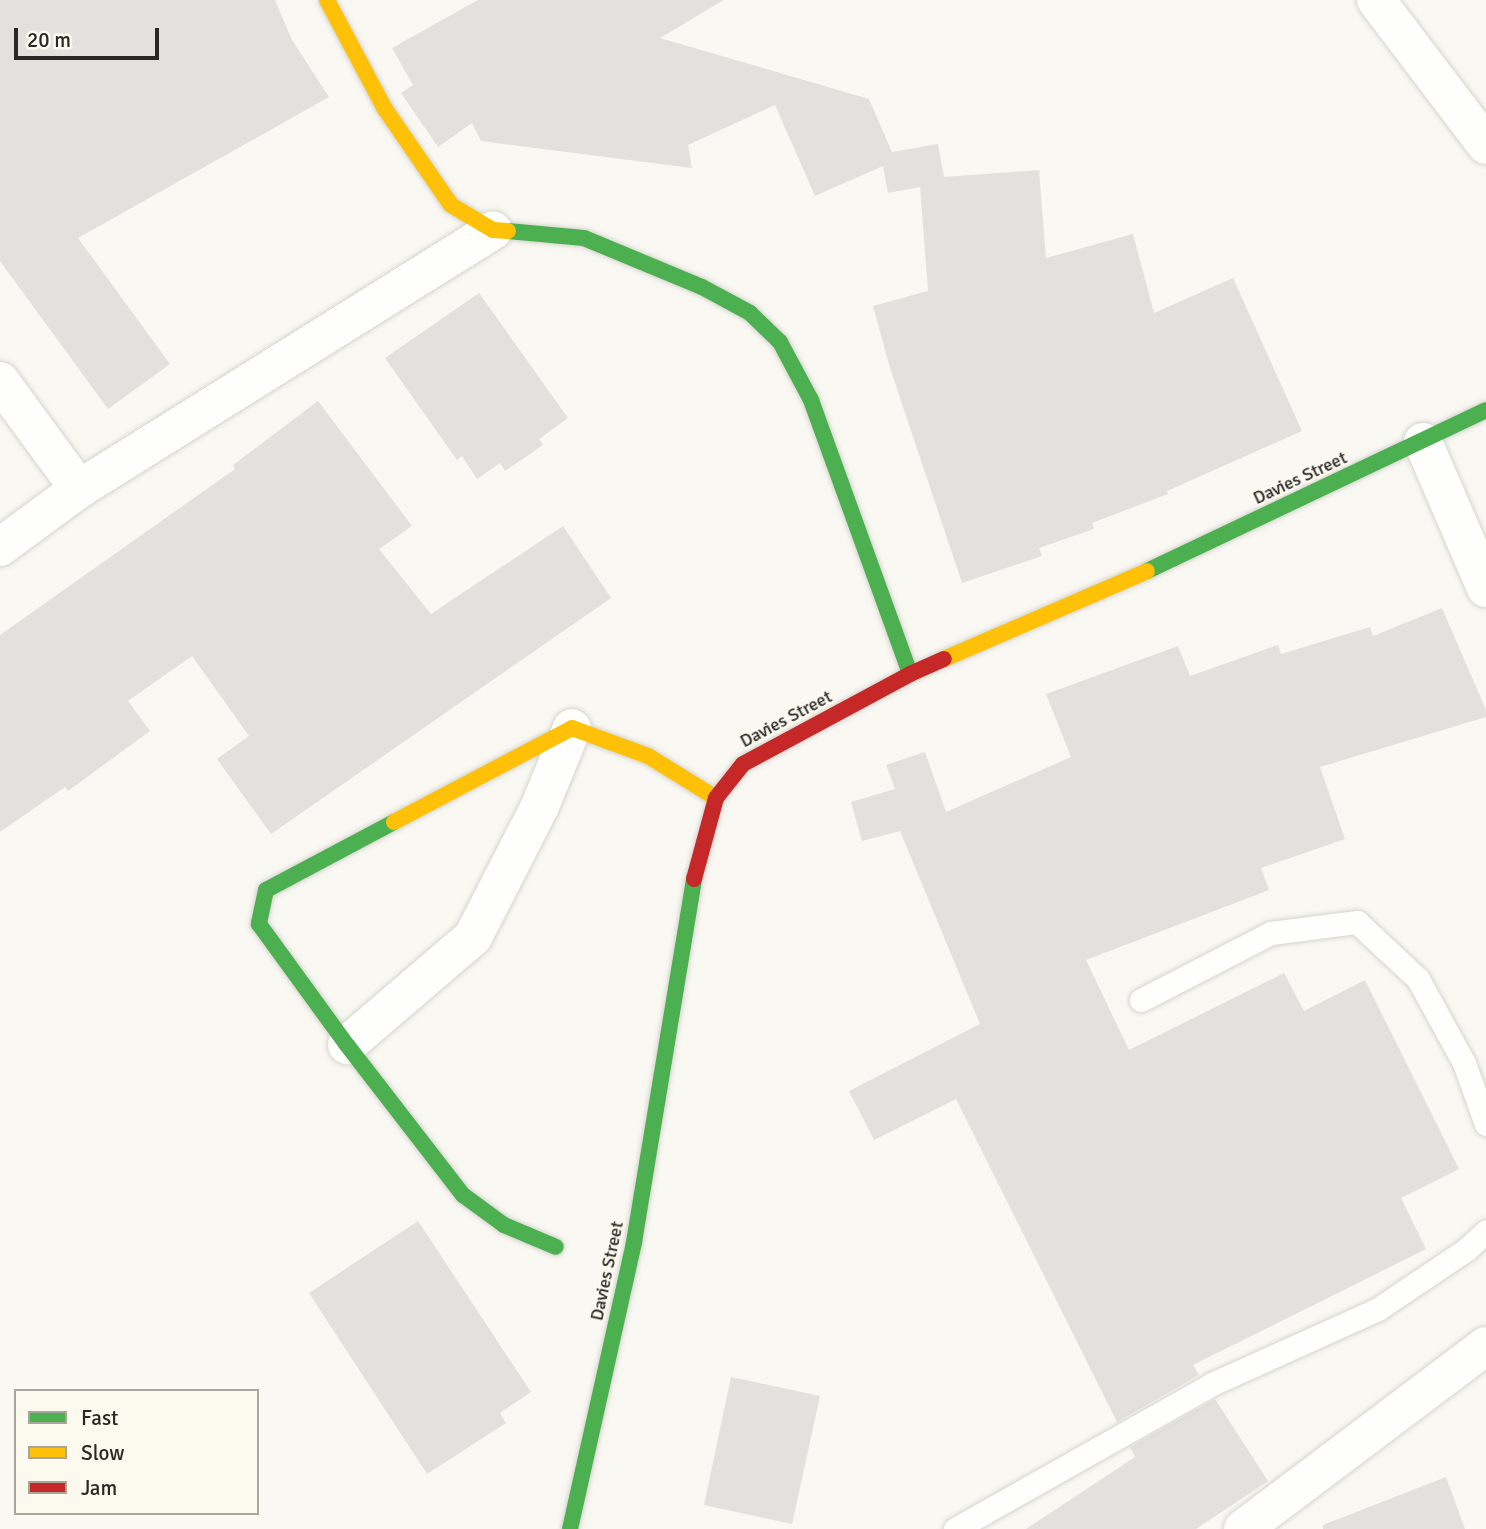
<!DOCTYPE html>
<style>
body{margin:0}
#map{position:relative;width:1486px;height:1529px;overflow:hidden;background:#f9f8f2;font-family:Signika,sans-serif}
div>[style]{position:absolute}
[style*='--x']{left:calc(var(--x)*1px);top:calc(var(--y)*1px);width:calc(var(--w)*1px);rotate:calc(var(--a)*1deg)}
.building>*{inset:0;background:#e3e1de}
.roads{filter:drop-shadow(0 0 2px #d5d4cf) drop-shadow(0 0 2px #d5d4cf)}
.lane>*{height:23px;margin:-11.5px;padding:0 11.5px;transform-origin:11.5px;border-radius:11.5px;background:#fefefd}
.street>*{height:38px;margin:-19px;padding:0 19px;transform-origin:19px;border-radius:19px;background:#fefefd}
.fast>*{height:16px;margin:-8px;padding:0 8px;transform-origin:8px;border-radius:8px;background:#4caf50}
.slow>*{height:16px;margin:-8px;padding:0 8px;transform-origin:8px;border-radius:8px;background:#ffc107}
.jam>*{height:16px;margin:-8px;padding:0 8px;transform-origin:8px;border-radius:8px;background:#c62828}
span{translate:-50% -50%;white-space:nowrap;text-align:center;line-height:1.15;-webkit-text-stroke:5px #fcf9ef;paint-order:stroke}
.street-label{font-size:18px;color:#292825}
.legend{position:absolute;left:14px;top:1389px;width:245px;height:126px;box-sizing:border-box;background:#fcf9ef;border:2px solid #a8a59e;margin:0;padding:9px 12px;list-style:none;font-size:21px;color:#292825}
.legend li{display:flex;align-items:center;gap:14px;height:35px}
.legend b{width:35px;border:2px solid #a8a59e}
.scale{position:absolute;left:14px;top:28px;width:145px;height:32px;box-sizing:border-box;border:4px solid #292825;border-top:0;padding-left:9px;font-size:21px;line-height:24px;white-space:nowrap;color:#292825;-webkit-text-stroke:5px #fcf9ef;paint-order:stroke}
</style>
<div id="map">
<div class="building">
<div style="clip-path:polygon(0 0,275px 0,292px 40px,329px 97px,78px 238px,170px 364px,108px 409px,0 261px)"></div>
<div style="clip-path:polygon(478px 0,724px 0,660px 38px,869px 99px,892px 152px,938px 144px,944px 177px,1039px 170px,1046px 258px,1133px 234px,1154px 313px,1233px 278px,1302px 431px,1167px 491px,1168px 494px,1092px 523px,1094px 529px,1039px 548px,1042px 556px,962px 583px,890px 368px,873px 306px,928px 291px,920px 187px,888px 193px,883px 166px,815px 196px,775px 105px,688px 145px,692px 168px,481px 141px,472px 123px,438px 147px,401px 93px,413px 85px,392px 48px)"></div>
<div style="clip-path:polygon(479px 293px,568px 418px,539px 439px,543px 445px,505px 471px,500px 463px,477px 479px,462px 456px,457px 460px,385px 358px)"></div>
<div style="clip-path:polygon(318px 401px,412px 526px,379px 549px,431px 614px,563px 526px,611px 598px,271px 834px,217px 759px,249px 736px,192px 656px,128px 701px,150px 731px,68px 791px,65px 787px,0 832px,0 635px,235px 469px,233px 465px)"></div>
<div style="clip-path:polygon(1442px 608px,1486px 710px,1486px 717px,1320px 767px,1345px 839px,1261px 868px,1269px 890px,1086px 960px,1129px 1050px,1284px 973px,1304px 1011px,1365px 980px,1459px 1169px,1401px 1198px,1426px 1249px,1193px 1365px,1199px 1375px,1117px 1422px,956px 1099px,874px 1140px,849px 1091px,980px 1024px,900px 831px,862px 841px,851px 802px,895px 789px,886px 765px,925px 752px,946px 812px,1071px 757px,1046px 694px,1178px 646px,1190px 676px,1278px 645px,1281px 654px,1370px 627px,1373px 636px)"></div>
<div style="clip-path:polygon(418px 1221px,531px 1392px,500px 1413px,506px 1423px,427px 1474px,309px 1293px)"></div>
<div style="clip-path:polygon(731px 1377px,820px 1396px,792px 1524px,704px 1505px)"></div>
<div style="clip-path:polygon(1215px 1399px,1268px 1481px,1196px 1529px,1026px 1529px,1135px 1457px,1130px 1447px)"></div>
<div style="clip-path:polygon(1446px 1477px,1465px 1529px,1323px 1529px,1323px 1525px)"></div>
</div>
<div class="roads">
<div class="lane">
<div style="--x:1141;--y:1000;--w:146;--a:-27.3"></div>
<div style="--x:1271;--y:933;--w:87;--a:-7.3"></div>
<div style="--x:1357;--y:922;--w:83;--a:43.1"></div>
<div style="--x:1418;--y:979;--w:96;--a:61.3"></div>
<div style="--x:1464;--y:1063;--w:65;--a:70.2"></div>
<div style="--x:955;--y:1529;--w:295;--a:-29.4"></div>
<div style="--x:1212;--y:1384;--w:182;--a:-24.3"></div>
<div style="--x:1378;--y:1309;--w:107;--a:-34"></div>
<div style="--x:1467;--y:1249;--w:26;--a:-43"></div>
</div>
<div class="street">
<div style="--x:1376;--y:0;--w:182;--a:52.8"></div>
<div style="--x:0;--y:381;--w:134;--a:53.8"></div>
<div style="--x:1423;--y:442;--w:159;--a:66.7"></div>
<div style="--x:0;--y:547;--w:98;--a:-36.3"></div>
<div style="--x:79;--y:489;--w:488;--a:-32"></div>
<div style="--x:347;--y:1045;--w:166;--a:-40.6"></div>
<div style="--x:473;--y:937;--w:147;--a:-62.9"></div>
<div style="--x:540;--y:806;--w:84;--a:-67.7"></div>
<div style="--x:1243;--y:1529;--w:304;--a:-37"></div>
</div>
<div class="fast">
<div style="--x:508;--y:231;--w:76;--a:5.3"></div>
<div style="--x:584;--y:238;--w:128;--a:22.6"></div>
<div style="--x:702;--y:287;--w:55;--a:28.4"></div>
<div style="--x:750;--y:313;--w:42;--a:44"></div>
<div style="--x:780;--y:342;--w:66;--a:61.9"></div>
<div style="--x:811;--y:400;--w:291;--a:70.1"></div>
<div style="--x:1147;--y:571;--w:375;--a:-25.4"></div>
<div style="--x:394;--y:822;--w:145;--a:152"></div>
<div style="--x:266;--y:890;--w:35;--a:102"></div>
<div style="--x:259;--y:924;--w:150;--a:54"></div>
<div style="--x:347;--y:1045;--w:190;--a:52.3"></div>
<div style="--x:463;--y:1195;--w:51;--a:36.2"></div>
<div style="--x:504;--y:1225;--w:56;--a:22.9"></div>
<div style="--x:570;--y:1529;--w:294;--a:-77.4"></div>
<div style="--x:634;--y:1242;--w:368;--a:-80.6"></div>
</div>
<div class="slow">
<div style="--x:327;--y:0;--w:123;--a:62"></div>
<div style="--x:385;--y:109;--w:116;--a:55.5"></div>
<div style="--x:451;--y:205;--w:49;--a:30.8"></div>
<div style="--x:493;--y:230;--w:15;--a:4"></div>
<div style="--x:944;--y:659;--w:221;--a:-23.4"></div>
<div style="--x:394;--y:822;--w:201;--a:-27.8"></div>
<div style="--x:572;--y:728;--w:81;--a:20.2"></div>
<div style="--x:648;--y:756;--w:80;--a:31.7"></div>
</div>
<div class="jam">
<div style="--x:694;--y:879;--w:84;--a:-74.8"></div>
<div style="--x:716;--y:798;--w:43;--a:-51.5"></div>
<div style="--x:743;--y:764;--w:190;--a:-28.3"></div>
<div style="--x:910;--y:674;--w:37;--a:-24"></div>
</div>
</div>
<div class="street-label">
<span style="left:1300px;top:478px;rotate:-25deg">Davies Street</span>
<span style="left:786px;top:719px;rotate:-28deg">Davies Street</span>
<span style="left:607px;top:1271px;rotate:-78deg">Davies Street</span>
</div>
<ul class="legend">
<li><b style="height:9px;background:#4caf50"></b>Fast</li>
<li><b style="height:9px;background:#ffc107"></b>Slow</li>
<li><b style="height:9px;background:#c62828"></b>Jam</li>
</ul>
<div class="scale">20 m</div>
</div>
